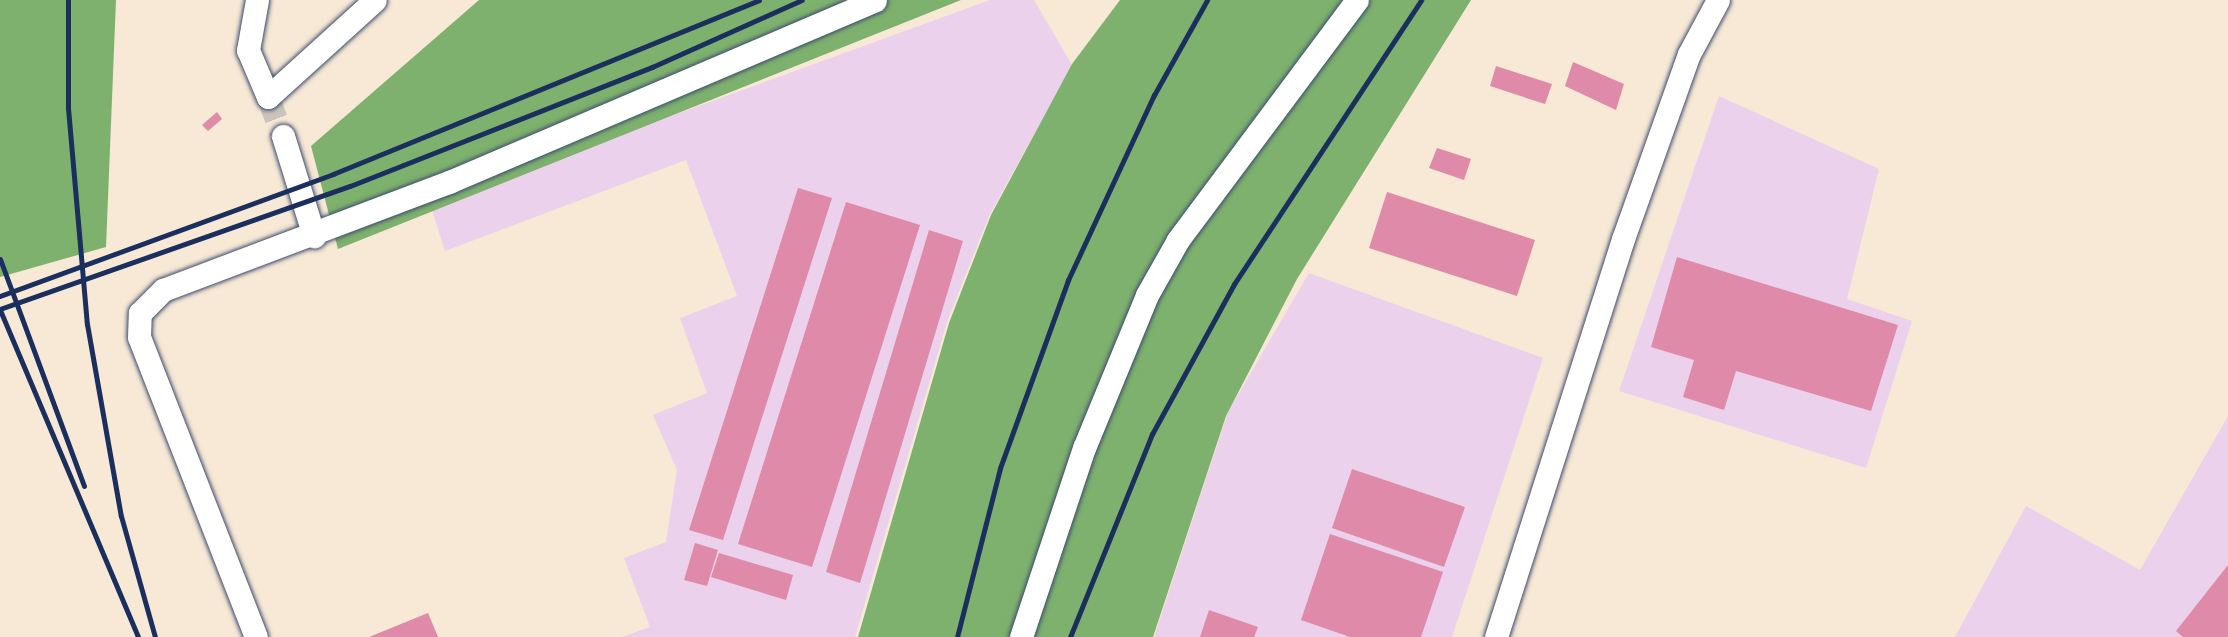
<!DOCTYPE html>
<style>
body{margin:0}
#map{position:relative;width:2228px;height:637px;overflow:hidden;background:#f7e9d5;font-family:Mali,sans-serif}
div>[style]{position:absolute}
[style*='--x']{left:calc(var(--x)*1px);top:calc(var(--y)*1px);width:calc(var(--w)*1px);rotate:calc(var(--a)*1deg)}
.built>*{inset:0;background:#ebd1eb}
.forest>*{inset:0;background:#7eb16d}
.building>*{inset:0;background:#de8aa8}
.minor-tunnel>*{height:23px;margin-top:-11.5px;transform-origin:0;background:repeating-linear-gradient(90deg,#cbc4bd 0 23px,transparent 0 34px)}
.roads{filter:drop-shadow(0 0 2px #3c4b70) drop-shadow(0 0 2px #3c4b70)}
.minor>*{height:23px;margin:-11.5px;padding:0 11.5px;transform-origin:11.5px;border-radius:11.5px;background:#fff}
.rail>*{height:5px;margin:-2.5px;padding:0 2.5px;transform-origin:2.5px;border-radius:2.5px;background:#1b2f5e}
span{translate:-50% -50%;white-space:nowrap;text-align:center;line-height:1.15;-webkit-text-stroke:5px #fbf7ec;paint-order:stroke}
</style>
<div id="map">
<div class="built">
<div style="clip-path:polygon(990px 0,1034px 0,1072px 65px,989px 216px,947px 322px,855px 637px,622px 637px,650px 627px,624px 558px,666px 542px,677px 470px,653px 415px,707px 393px,680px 318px,737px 296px,686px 160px,445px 251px,430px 204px)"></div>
<div style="clip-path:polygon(1719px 96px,1879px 169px,1847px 299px,1912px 321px,1866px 468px,1619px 391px)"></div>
<div style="clip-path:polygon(1309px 273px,1543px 358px,1452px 637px,1154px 637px,1228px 412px)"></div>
<div style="clip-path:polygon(2228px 416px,2228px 637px,1955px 637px,2026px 506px,2140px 570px)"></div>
</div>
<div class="forest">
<div style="clip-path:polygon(0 0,116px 0,106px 247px,0 277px)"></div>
<div style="clip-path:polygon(479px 0,961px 0,338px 249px,311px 146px)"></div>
<div style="clip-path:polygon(1120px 0,1471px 0,1297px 279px,1226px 416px,1153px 637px,858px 637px,949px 323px,991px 215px,1072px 64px)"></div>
</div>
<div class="building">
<div style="clip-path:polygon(1573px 62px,1624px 84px,1616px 110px,1565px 86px)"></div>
<div style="clip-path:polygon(1496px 66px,1552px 84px,1545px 104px,1490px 86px)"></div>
<div style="clip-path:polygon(217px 112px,222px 119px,208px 131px,202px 125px)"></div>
<div style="clip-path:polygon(1437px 148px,1471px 159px,1464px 180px,1429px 168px)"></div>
<div style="clip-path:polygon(798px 188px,832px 198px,723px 540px,689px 530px)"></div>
<div style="clip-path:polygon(1387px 192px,1535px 240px,1517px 296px,1369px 248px)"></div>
<div style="clip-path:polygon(846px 202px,920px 225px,812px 567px,738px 544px)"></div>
<div style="clip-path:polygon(929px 230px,963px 241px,860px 583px,826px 572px)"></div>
<div style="clip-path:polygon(1677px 257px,1898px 325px,1871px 411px,1736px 371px,1724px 410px,1683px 397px,1694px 360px,1651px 347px)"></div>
<div style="clip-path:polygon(1352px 469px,1465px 507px,1444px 567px,1332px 528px)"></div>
<div style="clip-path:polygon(1330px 534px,1443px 572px,1421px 637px,1350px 637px,1301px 620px)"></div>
<div style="clip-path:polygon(695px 543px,718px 550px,707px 586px,684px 580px)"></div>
<div style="clip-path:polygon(719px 553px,793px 575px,786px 600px,711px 577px)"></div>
<div style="clip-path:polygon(2228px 565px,2228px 637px,2183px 637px,2176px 631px)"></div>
<div style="clip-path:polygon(1209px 610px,1258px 627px,1254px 637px,1200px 637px)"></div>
<div style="clip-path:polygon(428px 613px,438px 637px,369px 637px)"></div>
</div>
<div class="minor-tunnel">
<div style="--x:268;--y:97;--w:42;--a:69"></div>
</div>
<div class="roads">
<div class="minor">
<div style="--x:257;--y:0;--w:51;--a:100.2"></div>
<div style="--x:248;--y:50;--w:51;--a:66.9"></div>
<div style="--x:268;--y:97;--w:144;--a:-42.2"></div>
<div style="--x:283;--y:136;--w:105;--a:72.8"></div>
<div style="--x:256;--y:637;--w:322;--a:-111.3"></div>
<div style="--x:139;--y:337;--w:24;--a:-88"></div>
<div style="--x:140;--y:313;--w:33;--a:-45"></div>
<div style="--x:163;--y:290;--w:306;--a:-20.7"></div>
<div style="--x:449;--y:182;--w:463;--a:-23.1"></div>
<div style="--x:1021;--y:637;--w:199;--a:-71.6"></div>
<div style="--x:1084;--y:448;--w:165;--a:-67.6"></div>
<div style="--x:1147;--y:295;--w:63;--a:-60.6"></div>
<div style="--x:1178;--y:240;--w:299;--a:-53.3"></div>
<div style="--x:1496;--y:637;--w:418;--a:-72.3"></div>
<div style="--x:1623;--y:239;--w:196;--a:-70.4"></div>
<div style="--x:1689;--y:54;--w:61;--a:-61.8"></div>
</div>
</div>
<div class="rail">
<div style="--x:68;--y:0;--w:108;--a:90"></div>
<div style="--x:68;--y:108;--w:217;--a:85"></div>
<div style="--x:87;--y:324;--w:195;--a:80"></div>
<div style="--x:121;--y:516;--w:126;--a:74.3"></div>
<div style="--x:0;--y:259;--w:242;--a:69.7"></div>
<div style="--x:0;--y:296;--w:355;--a:-20.1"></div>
<div style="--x:333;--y:174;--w:460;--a:-22.2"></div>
<div style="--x:0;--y:309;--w:371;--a:-19.4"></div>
<div style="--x:350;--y:186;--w:325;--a:-21.5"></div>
<div style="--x:652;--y:67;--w:164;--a:-24.1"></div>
<div style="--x:0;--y:310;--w:355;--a:67.1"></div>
<div style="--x:957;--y:637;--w:174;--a:-75.7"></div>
<div style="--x:1000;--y:468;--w:200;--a:-70.1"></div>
<div style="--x:1068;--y:280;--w:204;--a:-65.1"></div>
<div style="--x:1154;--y:95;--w:109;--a:-60.8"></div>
<div style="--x:1070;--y:637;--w:219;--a:-68"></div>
<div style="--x:1152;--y:434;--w:171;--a:-61.3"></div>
<div style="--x:1234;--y:284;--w:340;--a:-56.6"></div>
</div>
</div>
